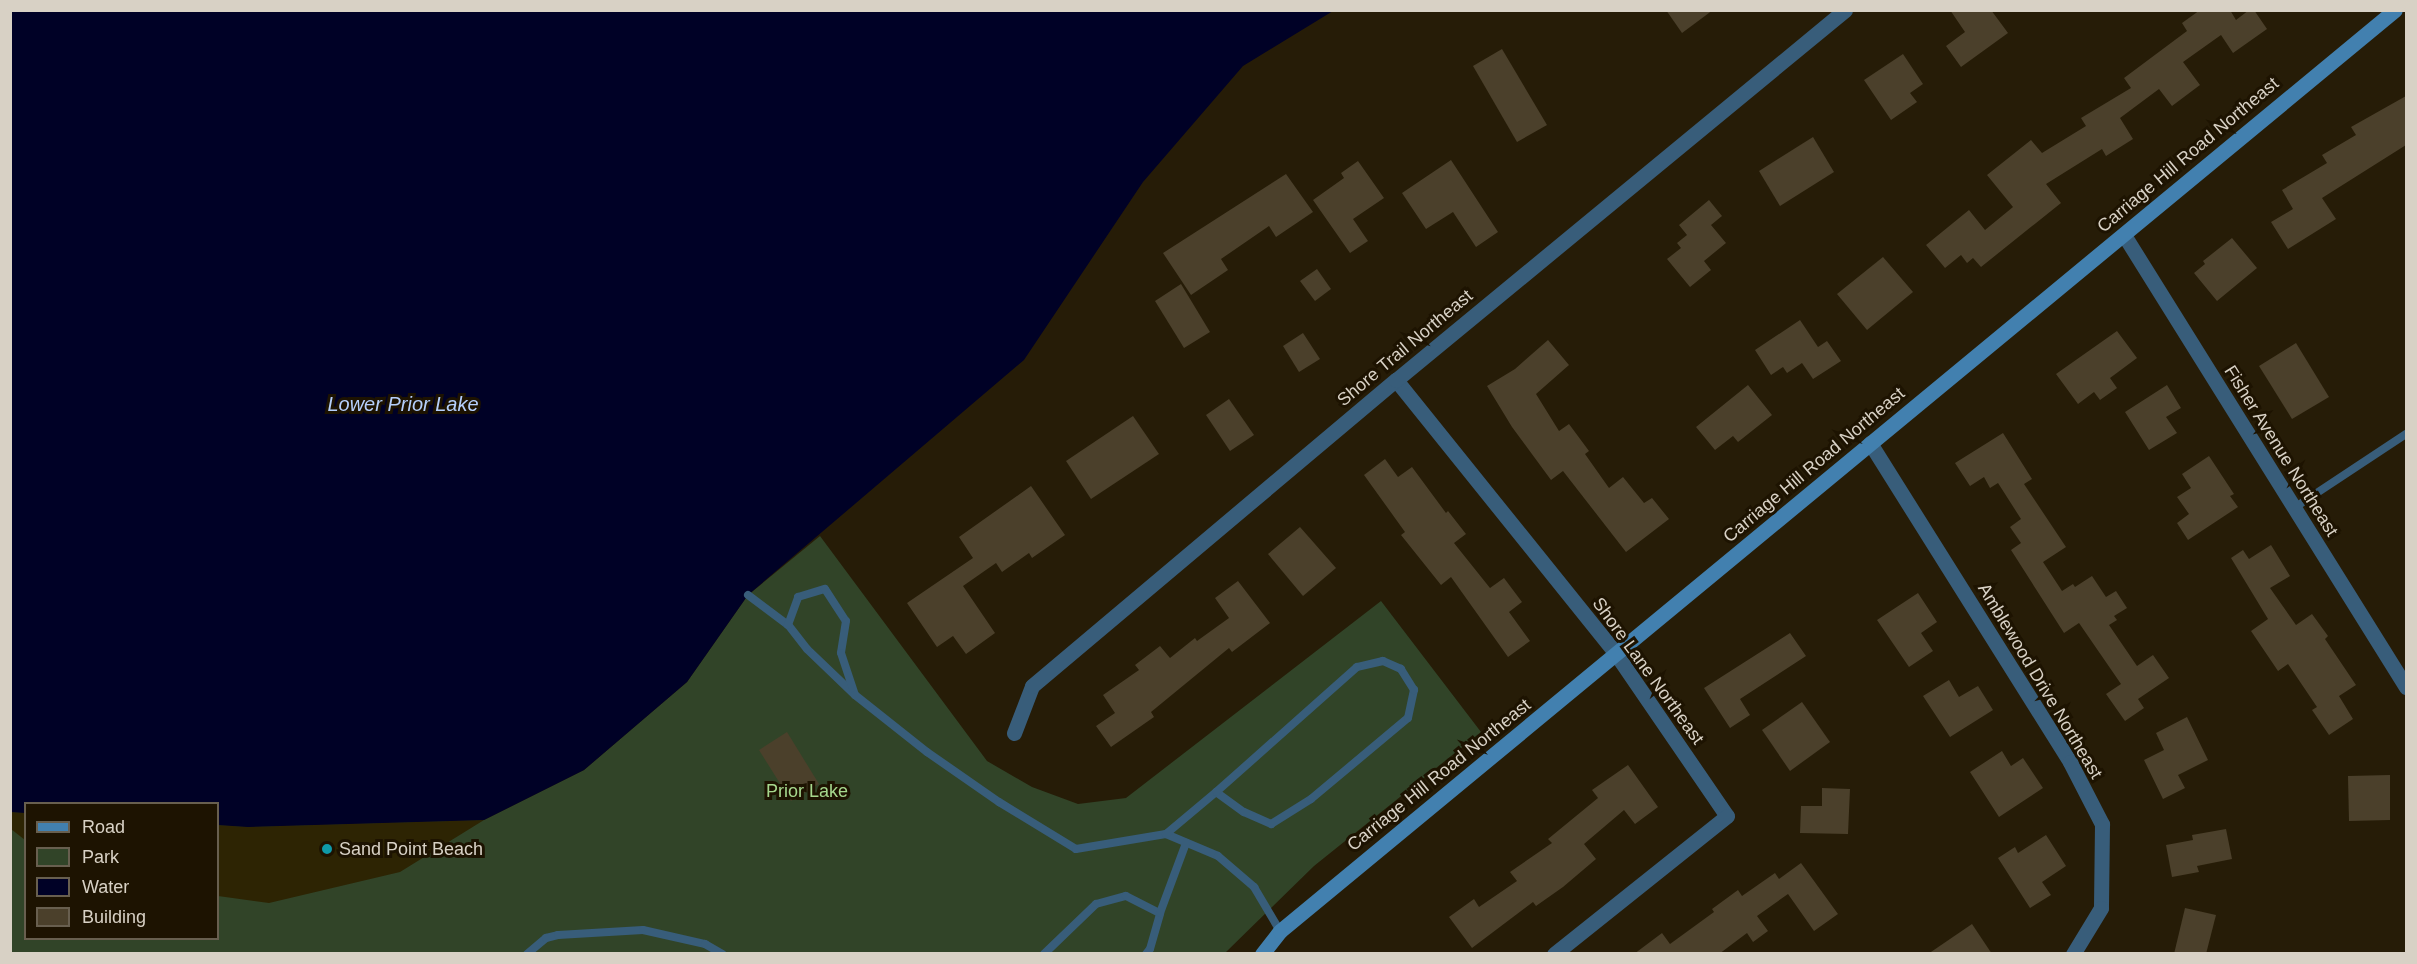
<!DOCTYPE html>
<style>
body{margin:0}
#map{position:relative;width:2417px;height:964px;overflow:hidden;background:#261c07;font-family:Helvetica,sans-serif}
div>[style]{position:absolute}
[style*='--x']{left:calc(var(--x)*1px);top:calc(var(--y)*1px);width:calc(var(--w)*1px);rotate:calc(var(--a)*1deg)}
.green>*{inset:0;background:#314428}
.sand>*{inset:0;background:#2d2403}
.water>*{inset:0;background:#000126}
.building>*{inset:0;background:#4b402b}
.lane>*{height:8px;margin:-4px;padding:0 4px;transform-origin:4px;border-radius:4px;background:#385d7a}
.street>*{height:15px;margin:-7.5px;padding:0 7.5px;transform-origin:7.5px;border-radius:7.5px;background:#385d7a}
.secondary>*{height:15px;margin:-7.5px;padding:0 7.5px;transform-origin:7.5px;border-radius:7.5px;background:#4280af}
.dots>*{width:16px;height:16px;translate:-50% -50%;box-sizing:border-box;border:3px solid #1d1301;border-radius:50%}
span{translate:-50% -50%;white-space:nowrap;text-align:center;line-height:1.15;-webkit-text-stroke:6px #1d1301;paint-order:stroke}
.street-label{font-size:18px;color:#d8d1c5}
.park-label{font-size:18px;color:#a6d88d}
.poi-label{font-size:18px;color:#d8d1c5}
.left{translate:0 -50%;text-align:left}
.water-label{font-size:20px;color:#b5cffb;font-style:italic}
.frame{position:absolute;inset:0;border:12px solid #d8d1c5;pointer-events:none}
.legend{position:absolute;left:24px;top:802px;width:195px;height:138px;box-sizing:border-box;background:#1d1301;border:2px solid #685f4f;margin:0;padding:8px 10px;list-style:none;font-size:18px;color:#d8d1c5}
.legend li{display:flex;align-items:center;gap:12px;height:30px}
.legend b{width:30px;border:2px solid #685f4f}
</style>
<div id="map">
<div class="green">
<div style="clip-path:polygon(820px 536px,987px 761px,1032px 787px,1078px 804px,1126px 798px,1381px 601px,1481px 732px,1314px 866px,1225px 953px,11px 953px,10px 812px,25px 813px,26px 938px,218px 938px,218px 825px,248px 827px,484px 820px,584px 770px,687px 682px,748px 595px)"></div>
</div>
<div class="sand">
<div style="clip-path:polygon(11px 812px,25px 813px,25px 840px,11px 829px)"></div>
<div style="clip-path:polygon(484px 820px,400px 872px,269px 903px,218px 896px,218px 825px,248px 827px)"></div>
</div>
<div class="water">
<div style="clip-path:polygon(10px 11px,1333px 11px,1243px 66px,1143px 182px,1024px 360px,748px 595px,687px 682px,584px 770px,484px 820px,248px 827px,218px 825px,218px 804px,26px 804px,25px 813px,11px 812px)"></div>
</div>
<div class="building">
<div style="clip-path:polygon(1666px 10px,1713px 10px,1682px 33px)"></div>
<div style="clip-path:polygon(1950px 10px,1991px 10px,2008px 33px,1961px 67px,1946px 46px,1965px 32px)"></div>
<div style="clip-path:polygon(2200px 10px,2230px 10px,2236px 20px,2249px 10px,2254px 10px,2267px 29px,2233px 53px,2221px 35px,2183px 62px,2200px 85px,2172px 106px,2159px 89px,2120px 118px,2133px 139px,2106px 156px,2102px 149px,2046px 184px,2061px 203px,1981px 267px,1973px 258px,1967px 263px,1961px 255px,1945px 268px,1926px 245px,1969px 210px,1985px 230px,2013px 207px,1987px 175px,2031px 140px,2042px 153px,2086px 126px,2081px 118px,2131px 88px,2124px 78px,2187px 31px,2182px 23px)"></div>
<div style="clip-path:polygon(1502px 49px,1547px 125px,1517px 142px,1473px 66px)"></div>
<div style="clip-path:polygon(1903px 54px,1923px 84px,1910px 93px,1917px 102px,1891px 120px,1864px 80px)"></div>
<div style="clip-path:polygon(2406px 96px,2406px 145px,2322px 198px,2336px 219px,2288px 249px,2271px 222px,2293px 209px,2282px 190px,2327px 163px,2322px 155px,2356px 135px,2351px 127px)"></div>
<div style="clip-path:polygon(1813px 137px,1834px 172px,1780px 206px,1759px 171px)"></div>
<div style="clip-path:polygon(1451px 160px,1498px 232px,1476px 247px,1453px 212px,1426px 229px,1402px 193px)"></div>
<div style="clip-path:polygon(1358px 161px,1384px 198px,1353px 219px,1368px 241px,1350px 253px,1313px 200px,1344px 178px,1341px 173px)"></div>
<div style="clip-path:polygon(1286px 174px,1313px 212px,1276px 237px,1269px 226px,1221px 259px,1228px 270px,1191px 295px,1163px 253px)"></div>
<div style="clip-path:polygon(1709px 200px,1722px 216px,1711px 225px,1726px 243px,1704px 261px,1711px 270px,1690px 287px,1667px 259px,1681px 248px,1677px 243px,1687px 235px,1679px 225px)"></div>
<div style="clip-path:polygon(2232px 238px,2257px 268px,2217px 301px,2194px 273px,2205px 264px,2203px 261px)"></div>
<div style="clip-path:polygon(1883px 257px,1913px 292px,1867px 330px,1837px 294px)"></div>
<div style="clip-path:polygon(1317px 269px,1331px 289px,1315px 301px,1300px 281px)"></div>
<div style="clip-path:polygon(1181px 284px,1210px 332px,1184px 348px,1155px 301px)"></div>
<div style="clip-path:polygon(1800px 320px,1818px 347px,1827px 341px,1841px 361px,1813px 379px,1802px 363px,1787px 373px,1783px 367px,1771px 375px,1755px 350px)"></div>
<div style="clip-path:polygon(2117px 331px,2137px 358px,2110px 378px,2117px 388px,2100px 400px,2094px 392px,2078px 404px,2056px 374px)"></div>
<div style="clip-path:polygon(1303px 333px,1320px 359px,1299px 372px,1283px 346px)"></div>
<div style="clip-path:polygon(1548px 340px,1569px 365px,1536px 394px,1559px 431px,1569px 424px,1589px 451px,1585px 454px,1609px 488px,1623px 477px,1644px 503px,1652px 498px,1669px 519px,1626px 552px,1563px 471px,1551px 480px,1512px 427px,1487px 386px,1515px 369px)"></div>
<div style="clip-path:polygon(2296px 343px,2329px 397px,2292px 419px,2259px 366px)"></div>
<div style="clip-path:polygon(1748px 385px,1772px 415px,1738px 442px,1733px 436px,1715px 450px,1696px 427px)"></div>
<div style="clip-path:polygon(2167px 385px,2181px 408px,2166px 417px,2177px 433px,2149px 450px,2125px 412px)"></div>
<div style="clip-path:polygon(1229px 399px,1254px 435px,1230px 451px,1206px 415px)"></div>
<div style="clip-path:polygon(1133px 416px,1159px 454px,1091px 499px,1066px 461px)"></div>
<div style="clip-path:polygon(2003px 433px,2032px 479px,2024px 484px,2066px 547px,2043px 562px,2062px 591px,2073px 584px,2075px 587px,2092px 576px,2106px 597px,2116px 591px,2127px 608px,2114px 616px,2117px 620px,2109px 625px,2137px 666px,2153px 655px,2169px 678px,2138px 699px,2144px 708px,2125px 721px,2106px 694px,2121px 684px,2079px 623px,2064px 633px,2011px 550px,2021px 543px,2010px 527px,2021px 519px,1998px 483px,1990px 488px,1984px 477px,1970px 486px,1955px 463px)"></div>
<div style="clip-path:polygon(2209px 456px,2234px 494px,2230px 496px,2238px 507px,2188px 540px,2177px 523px,2189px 514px,2177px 497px,2191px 488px,2182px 474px)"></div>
<div style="clip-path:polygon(1385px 459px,1398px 477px,1412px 467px,1446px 513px,1448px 511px,1466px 534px,1454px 543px,1490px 588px,1504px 578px,1522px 602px,1509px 612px,1530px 641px,1508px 657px,1451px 577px,1441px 585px,1401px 535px,1405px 532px,1364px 475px)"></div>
<div style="clip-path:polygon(1031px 486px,1065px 535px,1032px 558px,1029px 553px,1002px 572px,996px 563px,963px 586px,995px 633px,966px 654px,953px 636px,937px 647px,907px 603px,973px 558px,959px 537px)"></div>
<div style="clip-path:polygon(1300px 527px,1336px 568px,1303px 596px,1268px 554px)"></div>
<div style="clip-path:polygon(2271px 545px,2290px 576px,2270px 588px,2296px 625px,2312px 614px,2328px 636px,2325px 639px,2356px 685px,2339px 696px,2353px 719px,2329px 735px,2312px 710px,2317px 707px,2288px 664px,2278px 671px,2251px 631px,2268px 619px,2231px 558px,2243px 550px,2249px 559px)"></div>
<div style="clip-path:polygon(1238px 581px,1270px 623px,1232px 652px,1229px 648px,1151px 712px,1154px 717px,1111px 747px,1096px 726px,1115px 713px,1103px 695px,1139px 670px,1135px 665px,1160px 646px,1170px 658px,1195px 638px,1197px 641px,1229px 618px,1215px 598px)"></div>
<div style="clip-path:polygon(1918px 593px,1937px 622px,1921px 633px,1933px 651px,1909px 667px,1877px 620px)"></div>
<div style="clip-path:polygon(1790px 633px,1806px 656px,1740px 699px,1750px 715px,1730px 728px,1704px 688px)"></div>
<div style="clip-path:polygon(1949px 680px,1959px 697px,1978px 686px,1993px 710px,1950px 737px,1923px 696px)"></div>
<div style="clip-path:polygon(1802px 702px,1830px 742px,1790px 771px,1762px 730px)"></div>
<div style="clip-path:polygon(2187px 717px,2208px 760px,2178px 775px,2185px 788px,2163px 799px,2144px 760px,2164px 750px,2156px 733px)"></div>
<div style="clip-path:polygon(787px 732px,819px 784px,791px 801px,759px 750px)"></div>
<div style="clip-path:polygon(2002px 751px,2011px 766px,2023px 758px,2043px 788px,1999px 817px,1970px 772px)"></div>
<div style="clip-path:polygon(1628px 765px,1658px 807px,1635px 824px,1624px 810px,1584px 844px,1596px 859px,1563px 887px,1536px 906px,1533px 902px,1472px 948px,1449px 917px,1474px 899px,1479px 907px,1517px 881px,1510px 872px,1552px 843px,1548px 839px,1598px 798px,1592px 790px)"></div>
<div style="clip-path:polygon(2390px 775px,2390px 820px,2349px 821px,2348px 776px)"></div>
<div style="clip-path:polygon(1822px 788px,1850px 789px,1848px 834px,1800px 833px,1801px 806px,1822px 806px)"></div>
<div style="clip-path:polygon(2226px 829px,2232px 859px,2197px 866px,2199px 872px,2172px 877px,2166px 845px,2193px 840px,2192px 835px)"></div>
<div style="clip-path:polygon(2046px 835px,2066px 866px,2042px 882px,2051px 895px,2030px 908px,1998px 858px,2015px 847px,2018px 853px)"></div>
<div style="clip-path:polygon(1801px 863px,1838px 914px,1814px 931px,1788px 894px,1757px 916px,1768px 931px,1753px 942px,1747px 933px,1719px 954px,1634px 954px,1662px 933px,1670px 944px,1714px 912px,1712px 909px,1738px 890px,1742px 896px,1775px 873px,1779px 879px)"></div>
<div style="clip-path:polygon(2185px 908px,2216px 915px,2206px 954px,2174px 954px)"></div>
<div style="clip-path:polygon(1972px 924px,1992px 954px,1928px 954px)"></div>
</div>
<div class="lane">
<div style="--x:2294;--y:508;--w:134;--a:-33.5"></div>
<div style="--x:748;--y:595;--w:50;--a:36.9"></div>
<div style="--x:855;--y:695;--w:66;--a:-136.2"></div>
<div style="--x:807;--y:649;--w:31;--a:-128"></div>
<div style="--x:788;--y:625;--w:30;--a:-70"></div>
<div style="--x:798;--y:597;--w:28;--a:-17"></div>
<div style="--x:825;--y:589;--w:38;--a:57"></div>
<div style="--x:846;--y:621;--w:32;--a:99"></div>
<div style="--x:841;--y:653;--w:44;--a:71.6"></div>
<div style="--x:855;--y:695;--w:92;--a:38.4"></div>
<div style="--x:927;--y:752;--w:88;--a:34.8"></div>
<div style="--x:999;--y:802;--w:90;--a:31.4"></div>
<div style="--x:1076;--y:849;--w:91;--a:-9.5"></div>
<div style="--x:1166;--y:834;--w:56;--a:22.9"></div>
<div style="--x:1218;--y:856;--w:48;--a:40.7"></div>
<div style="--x:1254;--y:887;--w:51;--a:59.4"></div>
<div style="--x:1166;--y:834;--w:65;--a:-40"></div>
<div style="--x:1216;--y:792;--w:34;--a:36"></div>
<div style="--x:1244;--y:812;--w:30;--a:24"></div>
<div style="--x:1271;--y:824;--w:47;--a:-32"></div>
<div style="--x:1311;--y:799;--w:126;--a:-39.9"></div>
<div style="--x:1408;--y:718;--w:29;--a:-78"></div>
<div style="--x:1414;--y:690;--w:25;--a:-122"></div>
<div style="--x:1401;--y:669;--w:20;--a:-156"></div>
<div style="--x:1383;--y:661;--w:27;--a:167"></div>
<div style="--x:1357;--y:667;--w:188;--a:138.4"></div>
<div style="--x:527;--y:954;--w:25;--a:-40"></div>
<div style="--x:546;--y:938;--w:12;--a:-14"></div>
<div style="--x:558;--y:935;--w:85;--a:-3.4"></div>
<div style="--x:643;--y:930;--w:64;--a:12.7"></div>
<div style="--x:705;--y:944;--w:20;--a:30"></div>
<div style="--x:1044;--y:954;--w:72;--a:-43.9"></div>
<div style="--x:1096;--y:904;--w:31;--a:-15"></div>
<div style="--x:1126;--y:896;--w:38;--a:27"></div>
<div style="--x:1146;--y:954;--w:6;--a:-51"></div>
<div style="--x:1150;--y:949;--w:37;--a:-74"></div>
<div style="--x:1160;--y:913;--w:75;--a:-69.6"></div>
</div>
<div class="street">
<div style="--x:2124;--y:235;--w:533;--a:58.04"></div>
<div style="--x:1396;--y:380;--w:351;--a:51.2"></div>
<div style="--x:1616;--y:654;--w:196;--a:55.6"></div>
<div style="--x:1727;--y:816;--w:221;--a:141.4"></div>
<div style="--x:1870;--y:443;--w:377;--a:57.9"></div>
<div style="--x:2070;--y:762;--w:70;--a:62.7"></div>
<div style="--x:2102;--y:824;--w:84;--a:90.7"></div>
<div style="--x:2101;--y:908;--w:54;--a:121.3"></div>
<div style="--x:1014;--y:733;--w:50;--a:-69"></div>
<div style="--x:1032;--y:686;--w:476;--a:-40.1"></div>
<div style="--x:1396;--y:380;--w:582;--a:-39.49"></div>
</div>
<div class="secondary">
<div style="--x:1262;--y:954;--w:29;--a:-52"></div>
<div style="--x:1280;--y:931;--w:1446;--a:-39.56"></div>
</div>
<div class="dots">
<div style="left:327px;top:849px;background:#0f9aa8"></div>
</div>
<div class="street-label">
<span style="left:2188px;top:155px;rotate:-40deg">Carriage Hill Road Northeast</span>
<span style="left:1405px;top:348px;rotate:-40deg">Shore Trail Northeast</span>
<span style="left:2281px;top:451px;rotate:58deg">Fisher Avenue Northeast</span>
<span style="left:1814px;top:465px;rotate:-40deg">Carriage Hill Road Northeast</span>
<span style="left:1648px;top:671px;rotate:54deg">Shore Lane Northeast</span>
<span style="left:2040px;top:681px;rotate:59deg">Amblewood Drive Northeast</span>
<span style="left:1439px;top:775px;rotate:-39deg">Carriage Hill Road Northeast</span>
</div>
<div class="park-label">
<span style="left:807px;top:791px">Prior Lake</span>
</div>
<div class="poi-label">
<span class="left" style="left:339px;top:849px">Sand Point Beach</span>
</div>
<div class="water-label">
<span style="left:403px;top:404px">Lower Prior Lake</span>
</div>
<div class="frame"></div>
<ul class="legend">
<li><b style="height:8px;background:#4280af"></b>Road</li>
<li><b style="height:16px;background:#314428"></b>Park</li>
<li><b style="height:16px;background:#000126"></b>Water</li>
<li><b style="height:16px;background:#4b402b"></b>Building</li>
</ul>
</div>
